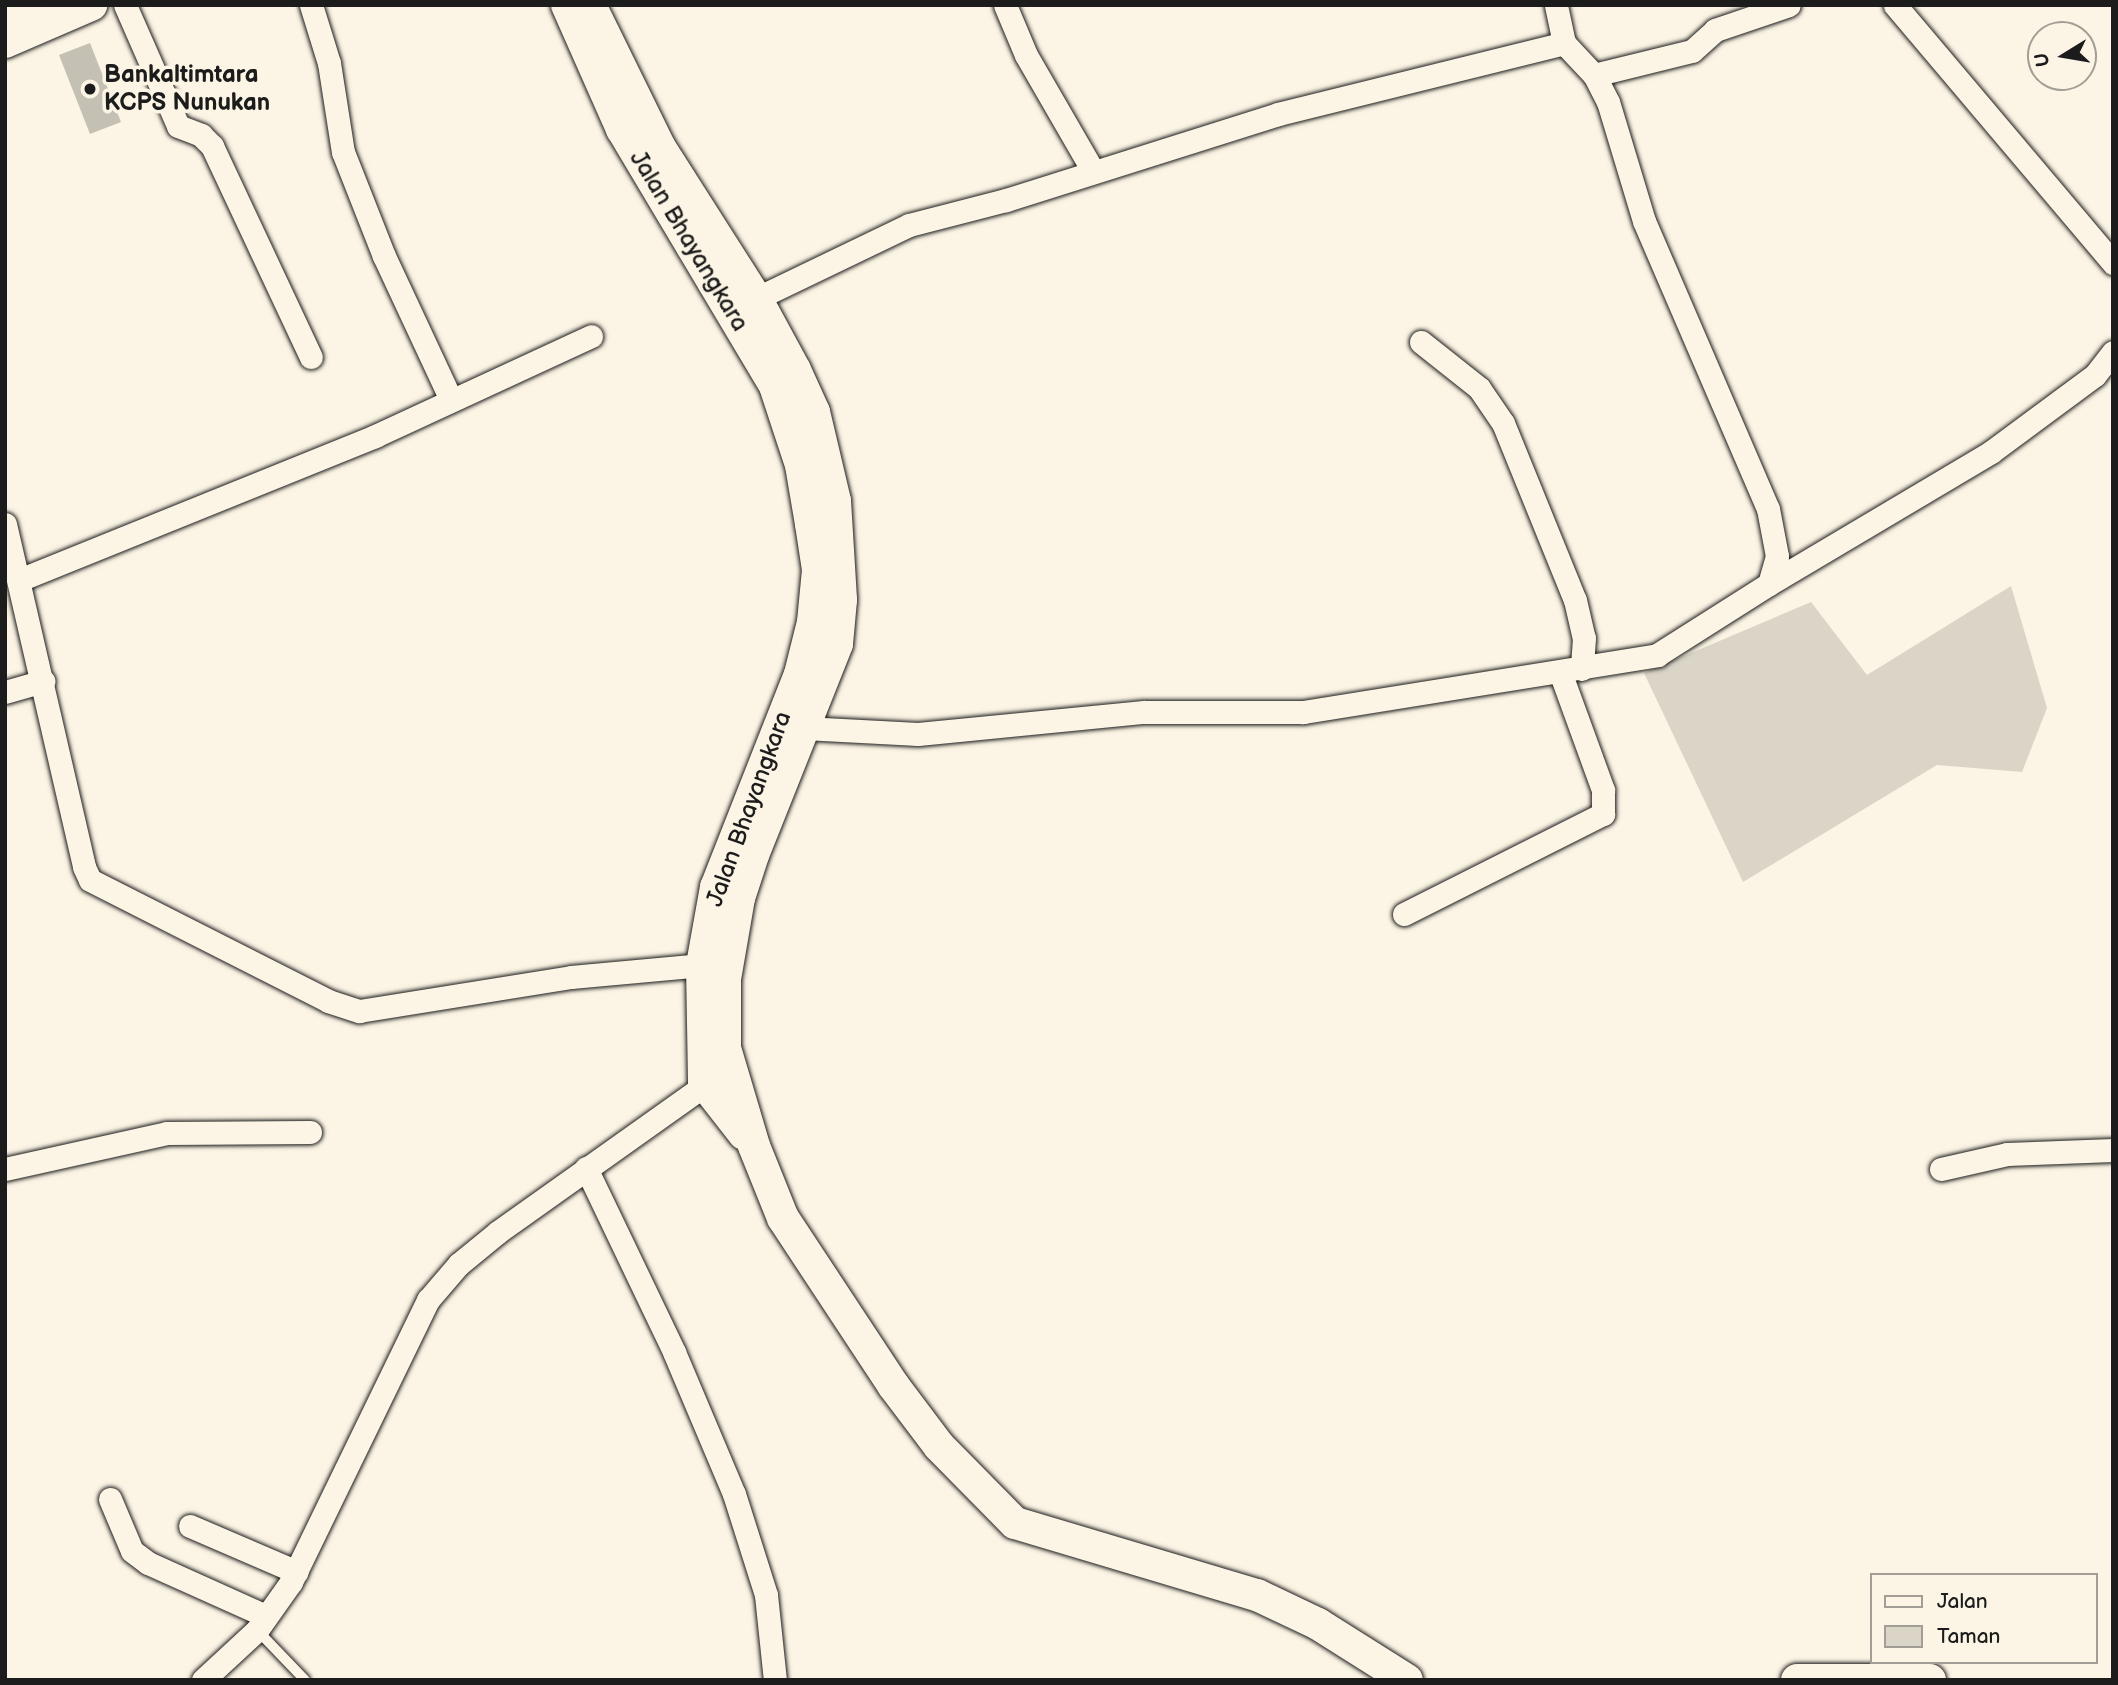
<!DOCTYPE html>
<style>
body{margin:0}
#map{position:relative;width:2118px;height:1685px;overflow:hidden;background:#fcf5e5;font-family:"Balsamiq Sans",sans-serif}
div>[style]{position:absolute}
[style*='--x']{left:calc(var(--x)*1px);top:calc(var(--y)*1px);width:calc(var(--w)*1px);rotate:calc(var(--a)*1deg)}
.green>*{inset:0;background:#dbd5c8}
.building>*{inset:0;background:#c4c0b3}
.roads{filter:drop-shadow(0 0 2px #1c1c1c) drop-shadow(0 0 2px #1c1c1c)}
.lane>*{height:10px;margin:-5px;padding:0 5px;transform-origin:5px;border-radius:5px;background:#fcf5e5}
.street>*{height:23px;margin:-11.5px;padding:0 11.5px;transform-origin:11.5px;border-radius:11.5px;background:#fcf5e5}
.secondary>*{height:32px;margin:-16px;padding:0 16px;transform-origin:16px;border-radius:16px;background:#fcf5e5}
.dots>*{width:19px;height:19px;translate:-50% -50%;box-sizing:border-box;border:4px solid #fcf5e5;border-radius:50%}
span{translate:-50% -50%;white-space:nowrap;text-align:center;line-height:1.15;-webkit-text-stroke:7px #fcf5e5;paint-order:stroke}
.poi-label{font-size:24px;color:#1c1c1c;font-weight:700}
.left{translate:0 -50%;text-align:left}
.street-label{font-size:24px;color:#1c1c1c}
.frame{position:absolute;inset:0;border:7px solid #1c1c1c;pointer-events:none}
.legend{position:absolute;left:1870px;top:1573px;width:228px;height:91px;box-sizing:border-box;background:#fcf5e5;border:2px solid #a29e95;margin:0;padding:9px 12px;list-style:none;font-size:21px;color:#1c1c1c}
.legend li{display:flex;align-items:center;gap:14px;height:35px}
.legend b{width:35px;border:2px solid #a29e95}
.north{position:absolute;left:2027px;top:21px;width:70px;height:70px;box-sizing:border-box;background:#fcf5e5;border:2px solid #a29e95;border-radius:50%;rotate:259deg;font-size:19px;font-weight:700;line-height:28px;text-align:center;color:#1c1c1c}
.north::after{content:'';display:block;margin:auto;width:24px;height:32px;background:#1c1c1c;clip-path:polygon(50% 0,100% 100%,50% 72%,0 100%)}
</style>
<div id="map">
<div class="green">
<div style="clip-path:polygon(2011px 586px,2047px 708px,2022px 772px,1937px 765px,1743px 882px,1644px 673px,1811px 602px,1867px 675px)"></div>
</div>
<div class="building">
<div style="clip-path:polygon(90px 43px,121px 122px,90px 134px,59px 55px)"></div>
</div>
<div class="roads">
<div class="lane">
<div style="--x:257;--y:1630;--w:69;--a:46.2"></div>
</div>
<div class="street">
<div style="--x:125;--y:5;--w:132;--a:66.3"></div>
<div style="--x:178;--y:126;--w:25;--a:21"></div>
<div style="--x:201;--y:135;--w:16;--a:45"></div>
<div style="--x:212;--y:146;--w:233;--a:64.9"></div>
<div style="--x:311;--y:5;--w:61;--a:72.8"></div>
<div style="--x:329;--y:63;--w:90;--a:81.1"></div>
<div style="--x:343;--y:152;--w:112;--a:68.5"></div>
<div style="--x:384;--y:256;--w:159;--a:65"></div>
<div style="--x:1005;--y:5;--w:54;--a:67.2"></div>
<div style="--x:1026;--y:55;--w:134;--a:60"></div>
<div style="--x:1895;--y:5;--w:338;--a:49.8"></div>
<div style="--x:1594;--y:75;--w:101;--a:-13.8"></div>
<div style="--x:1692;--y:51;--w:31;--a:-42"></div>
<div style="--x:1715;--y:30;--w:78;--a:-18.7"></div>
<div style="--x:743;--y:305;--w:184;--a:-25.7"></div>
<div style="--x:909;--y:225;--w:100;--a:-14.5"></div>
<div style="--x:1006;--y:200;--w:285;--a:-17.5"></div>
<div style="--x:1278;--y:114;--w:295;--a:-13.9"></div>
<div style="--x:1421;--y:342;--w:74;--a:38.4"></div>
<div style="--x:1479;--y:388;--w:42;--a:55.6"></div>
<div style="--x:1503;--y:423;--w:191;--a:67.9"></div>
<div style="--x:1575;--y:600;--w:39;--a:77"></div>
<div style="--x:1584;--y:638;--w:31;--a:94"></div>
<div style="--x:5;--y:524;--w:352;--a:77"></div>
<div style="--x:84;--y:867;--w:14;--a:65"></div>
<div style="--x:90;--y:880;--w:267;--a:26.9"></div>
<div style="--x:328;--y:1001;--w:33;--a:18"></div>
<div style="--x:359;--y:1011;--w:215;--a:-9.1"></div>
<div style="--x:571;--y:977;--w:132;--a:-5.2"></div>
<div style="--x:19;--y:580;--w:384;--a:-22"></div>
<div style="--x:375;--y:436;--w:238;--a:-24.8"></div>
<div style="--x:1769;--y:584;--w:258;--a:-30.7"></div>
<div style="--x:1991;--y:452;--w:129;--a:-36.5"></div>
<div style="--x:2095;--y:375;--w:29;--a:-52"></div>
<div style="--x:5;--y:692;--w:40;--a:-16"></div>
<div style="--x:804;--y:728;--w:114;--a:3"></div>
<div style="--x:918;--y:734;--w:227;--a:-5.6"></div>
<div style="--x:1144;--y:712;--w:159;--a:0"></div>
<div style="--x:1303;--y:712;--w:359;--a:-9.1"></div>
<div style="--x:1657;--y:655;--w:133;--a:-32.4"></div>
<div style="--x:1769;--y:584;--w:29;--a:-74"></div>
<div style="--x:1777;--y:556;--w:48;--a:-100.8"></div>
<div style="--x:1768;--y:509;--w:314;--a:-113.3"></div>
<div style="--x:1644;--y:221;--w:124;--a:-106.8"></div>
<div style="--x:1608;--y:102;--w:30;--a:-117"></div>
<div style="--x:1594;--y:75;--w:44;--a:-133.2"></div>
<div style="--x:1564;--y:43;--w:39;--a:-102"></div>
<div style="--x:1404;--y:914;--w:223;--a:-26.7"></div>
<div style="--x:1603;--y:814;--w:24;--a:-90"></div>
<div style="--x:1603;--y:790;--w:126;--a:-110"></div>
<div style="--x:586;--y:1168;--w:204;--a:64.4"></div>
<div style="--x:674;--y:1352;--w:154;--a:67.1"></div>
<div style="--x:734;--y:1494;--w:106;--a:72.4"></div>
<div style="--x:766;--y:1595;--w:85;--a:84"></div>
<div style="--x:5;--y:1169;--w:166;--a:-12.5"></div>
<div style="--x:167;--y:1133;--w:143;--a:-0.4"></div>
<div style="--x:1941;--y:1169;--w:68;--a:-12.8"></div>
<div style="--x:2007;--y:1154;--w:106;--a:-2.2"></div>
<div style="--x:110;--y:1499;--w:56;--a:67.1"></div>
<div style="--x:132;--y:1551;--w:20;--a:37"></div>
<div style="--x:148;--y:1563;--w:129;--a:24.2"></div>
<div style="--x:190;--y:1526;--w:116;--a:23.3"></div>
<div style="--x:203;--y:1680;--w:74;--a:-42.8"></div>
<div style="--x:257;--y:1630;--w:59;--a:-54.7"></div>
<div style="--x:291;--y:1582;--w:314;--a:-64.1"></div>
<div style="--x:428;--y:1300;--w:48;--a:-49.3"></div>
<div style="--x:459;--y:1264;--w:50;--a:-39.4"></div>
<div style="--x:498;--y:1232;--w:267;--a:-35.4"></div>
</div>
<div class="secondary">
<div style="--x:567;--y:5;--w:136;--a:66.1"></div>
<div style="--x:622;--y:129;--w:299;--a:59.2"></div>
<div style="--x:775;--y:386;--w:83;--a:71.8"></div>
<div style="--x:801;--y:465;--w:60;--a:80.4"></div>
<div style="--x:811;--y:524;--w:47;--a:81.3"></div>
<div style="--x:818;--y:570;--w:52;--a:95.5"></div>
<div style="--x:813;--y:622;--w:54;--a:104"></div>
<div style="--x:800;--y:674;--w:229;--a:111.5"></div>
<div style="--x:716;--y:887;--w:79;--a:100.2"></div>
<div style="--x:702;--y:965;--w:118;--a:89"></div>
<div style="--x:704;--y:1083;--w:65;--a:51.9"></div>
<div style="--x:590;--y:5;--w:157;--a:63.9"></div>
<div style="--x:659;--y:146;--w:180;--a:57.5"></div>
<div style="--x:756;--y:298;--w:82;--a:61.6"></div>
<div style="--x:795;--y:370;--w:46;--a:65.7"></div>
<div style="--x:814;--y:412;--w:91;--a:76.7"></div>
<div style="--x:835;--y:501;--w:99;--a:86.5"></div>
<div style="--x:841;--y:600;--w:44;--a:95.2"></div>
<div style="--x:837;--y:644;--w:227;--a:111.7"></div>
<div style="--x:753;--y:855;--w:45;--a:108"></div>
<div style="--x:739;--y:898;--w:82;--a:99.8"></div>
<div style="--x:725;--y:979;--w:69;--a:90"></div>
<div style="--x:725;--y:1048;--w:102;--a:73.5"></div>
<div style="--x:754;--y:1146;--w:78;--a:68.1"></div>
<div style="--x:783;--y:1218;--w:200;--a:56.6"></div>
<div style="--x:893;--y:1385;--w:76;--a:53"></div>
<div style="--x:939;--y:1446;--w:108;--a:45.4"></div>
<div style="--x:1015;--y:1523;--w:252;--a:16.6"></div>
<div style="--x:1257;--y:1595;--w:68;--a:25.4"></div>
<div style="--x:1318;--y:1624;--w:105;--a:32.2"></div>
<div style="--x:5;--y:15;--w:27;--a:-22"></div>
<div style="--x:5;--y:42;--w:94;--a:-23.3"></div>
<div style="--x:1797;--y:1680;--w:133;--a:0"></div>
</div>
</div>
<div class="dots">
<div style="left:90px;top:89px;background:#1c1c1c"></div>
</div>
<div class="poi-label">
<span class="left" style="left:104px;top:89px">Bankaltimtara<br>KCPS Nunukan</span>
</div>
<div class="street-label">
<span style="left:689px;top:241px;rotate:59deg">Jalan Bhayangkara</span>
<span style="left:749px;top:809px;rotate:-70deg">Jalan Bhayangkara</span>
</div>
<div class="frame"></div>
<ul class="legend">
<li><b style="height:9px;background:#fcf5e5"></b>Jalan</li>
<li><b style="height:19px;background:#dbd5c8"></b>Taman</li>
</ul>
<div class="north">U</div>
</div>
